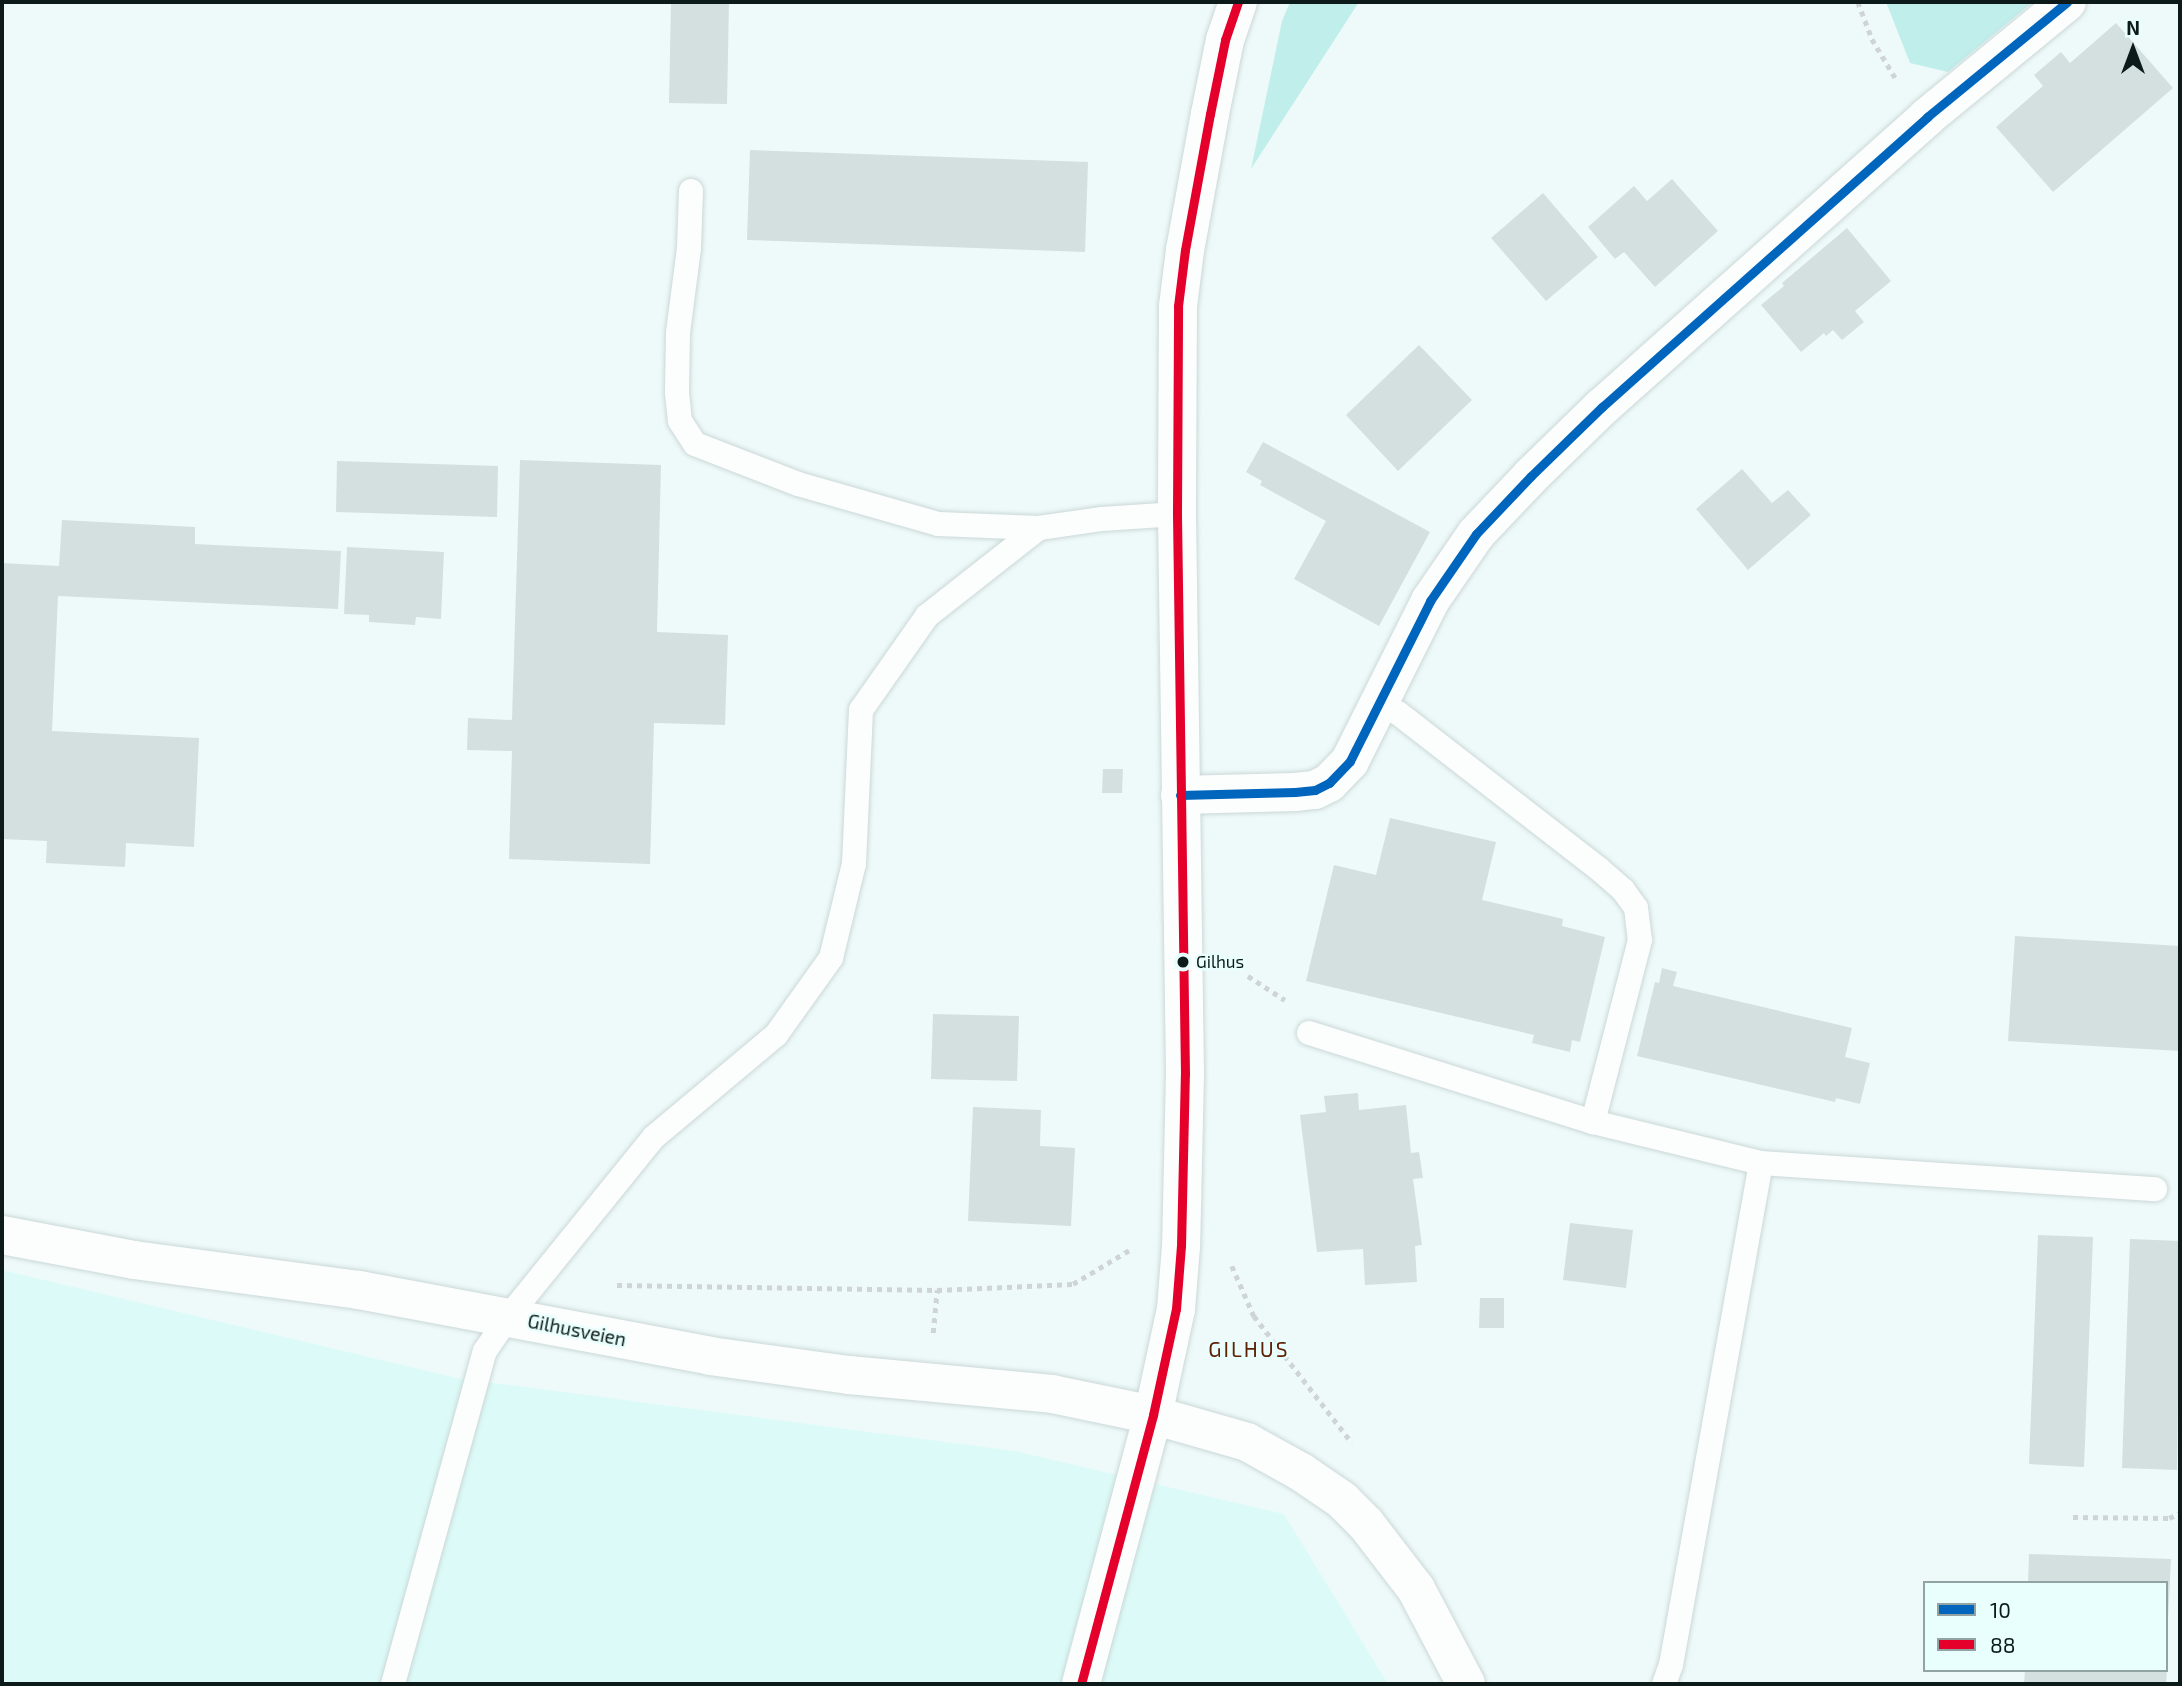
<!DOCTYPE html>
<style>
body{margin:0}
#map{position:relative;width:2182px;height:1686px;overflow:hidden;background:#eefaf9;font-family:"Exo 2",sans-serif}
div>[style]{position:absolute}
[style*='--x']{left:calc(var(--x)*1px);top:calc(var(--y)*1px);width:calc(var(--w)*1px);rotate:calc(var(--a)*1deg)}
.built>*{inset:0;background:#dcfbf8}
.green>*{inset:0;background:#c0eeeb}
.building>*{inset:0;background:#d4e0df}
.path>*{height:4.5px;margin-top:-2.25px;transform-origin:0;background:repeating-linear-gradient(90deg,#cfd4d4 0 5px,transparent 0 10px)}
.roads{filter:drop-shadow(0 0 2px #cbd8d7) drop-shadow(0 0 2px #cbd8d7)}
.service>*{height:24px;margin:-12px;padding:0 12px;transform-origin:12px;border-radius:12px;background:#fcfefe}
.minor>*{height:38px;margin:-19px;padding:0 19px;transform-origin:19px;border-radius:19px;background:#fcfefe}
.tertiary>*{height:38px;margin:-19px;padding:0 19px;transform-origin:19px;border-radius:19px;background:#fcfefe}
.bus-1>*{height:9px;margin:-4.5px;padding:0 4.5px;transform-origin:4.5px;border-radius:4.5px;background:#0065bd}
.bus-2>*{height:9px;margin:-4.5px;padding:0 4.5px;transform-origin:4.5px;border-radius:4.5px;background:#e4002b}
.dots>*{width:19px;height:19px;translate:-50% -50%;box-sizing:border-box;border:4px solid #e9fffd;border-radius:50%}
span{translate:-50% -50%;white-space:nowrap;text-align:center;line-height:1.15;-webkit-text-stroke:5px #e9fffd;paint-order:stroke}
.bus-label{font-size:17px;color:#0c1a19}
.left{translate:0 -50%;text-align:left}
.street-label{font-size:19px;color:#0c1a19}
.neighbourhood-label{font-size:21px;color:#5f2003;letter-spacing:2px}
.frame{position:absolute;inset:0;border:4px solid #0c1a19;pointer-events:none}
.legend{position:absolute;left:1923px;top:1581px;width:245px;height:91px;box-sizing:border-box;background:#e9fffd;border:2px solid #91a3a2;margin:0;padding:9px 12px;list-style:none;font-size:21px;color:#0c1a19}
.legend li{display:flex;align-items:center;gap:14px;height:35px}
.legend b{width:35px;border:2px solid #91a3a2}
.north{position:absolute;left:2098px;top:14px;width:70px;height:70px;-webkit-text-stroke:5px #e9fffd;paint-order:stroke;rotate:0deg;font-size:19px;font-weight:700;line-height:28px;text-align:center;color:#0c1a19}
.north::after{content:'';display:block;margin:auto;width:24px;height:32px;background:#0c1a19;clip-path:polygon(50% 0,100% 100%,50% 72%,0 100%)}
</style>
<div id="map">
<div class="built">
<div style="clip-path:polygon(2px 1270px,457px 1378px,1015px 1451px,1284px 1514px,1388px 1684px,2px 1684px)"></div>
</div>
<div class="green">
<div style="clip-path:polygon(1290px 2px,1359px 2px,1251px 169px,1282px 21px)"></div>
<div style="clip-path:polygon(1886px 2px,2033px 2px,1948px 72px,1910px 63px)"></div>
</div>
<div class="building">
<div style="clip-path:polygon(671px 2px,729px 2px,727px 104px,669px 103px)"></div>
<div style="clip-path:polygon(2116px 23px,2173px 88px,2053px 192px,1996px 127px,2043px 86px,2034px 75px,2061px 52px,2070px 63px)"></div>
<div style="clip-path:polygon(750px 150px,1088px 162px,1085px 252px,747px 240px)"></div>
<div style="clip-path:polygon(1672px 179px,1718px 231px,1655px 287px,1624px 252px,1615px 259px,1588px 227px,1634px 186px,1647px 201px)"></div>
<div style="clip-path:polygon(1543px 193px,1598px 257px,1546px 301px,1491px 238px)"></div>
<div style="clip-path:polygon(1847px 228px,1891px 281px,1855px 311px,1864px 322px,1842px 340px,1833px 330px,1826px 336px,1824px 333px,1801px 352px,1761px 305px,1784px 286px,1782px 283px)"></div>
<div style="clip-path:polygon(1419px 345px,1472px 400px,1398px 471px,1346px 415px)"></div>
<div style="clip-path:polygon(1263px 442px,1430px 532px,1379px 626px,1294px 579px,1326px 521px,1260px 485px,1262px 481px,1246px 472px)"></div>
<div style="clip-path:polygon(520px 460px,661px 465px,657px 632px,728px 635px,725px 725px,654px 723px,650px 864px,509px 859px,512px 751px,467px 750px,468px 718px,512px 720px)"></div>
<div style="clip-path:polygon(337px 461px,498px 466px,497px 517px,336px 512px)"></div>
<div style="clip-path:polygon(1742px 469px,1772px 503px,1788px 490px,1811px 515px,1748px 570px,1696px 509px)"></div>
<div style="clip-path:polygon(62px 520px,195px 527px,195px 544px,341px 551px,338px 609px,58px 596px,52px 731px,199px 738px,194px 847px,126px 843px,125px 867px,46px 863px,47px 841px,2px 839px,2px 563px,59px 566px)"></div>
<div style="clip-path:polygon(347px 547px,444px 552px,441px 619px,416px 617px,415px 625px,369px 622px,369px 615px,344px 614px)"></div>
<div style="clip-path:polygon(1103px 769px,1123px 769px,1122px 793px,1102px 793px)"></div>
<div style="clip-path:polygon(1390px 818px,1496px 842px,1482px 900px,1563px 919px,1562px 926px,1605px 937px,1580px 1042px,1572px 1040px,1570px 1052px,1532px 1043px,1534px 1035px,1306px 981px,1334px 865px,1376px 875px)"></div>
<div style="clip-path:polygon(2015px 936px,2180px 946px,2180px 1051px,2008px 1041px)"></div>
<div style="clip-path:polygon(1662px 968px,1677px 972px,1673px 986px,1852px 1028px,1845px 1057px,1870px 1063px,1860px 1104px,1836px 1098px,1835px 1102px,1637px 1056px,1655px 982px,1659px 983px)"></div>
<div style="clip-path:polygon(933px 1014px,1019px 1016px,1017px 1081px,931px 1079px)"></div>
<div style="clip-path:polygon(1358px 1093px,1359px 1110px,1406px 1105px,1411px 1153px,1419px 1152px,1423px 1178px,1413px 1179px,1422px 1245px,1415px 1246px,1417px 1282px,1365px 1285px,1363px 1249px,1317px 1252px,1300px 1115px,1326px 1112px,1324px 1096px)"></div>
<div style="clip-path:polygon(973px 1107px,1041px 1110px,1040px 1146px,1075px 1148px,1071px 1226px,968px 1221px)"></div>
<div style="clip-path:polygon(1570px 1223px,1633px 1230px,1626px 1288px,1563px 1280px)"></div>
<div style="clip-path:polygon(2038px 1235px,2093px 1237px,2084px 1467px,2029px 1464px)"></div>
<div style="clip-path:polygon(2130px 1239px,2180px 1241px,2177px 1470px,2122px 1468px)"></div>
<div style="clip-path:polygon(1480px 1298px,1504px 1298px,1504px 1328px,1479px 1328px)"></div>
<div style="clip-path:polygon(2029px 1554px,2171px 1559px,2168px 1619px,2166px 1583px,2028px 1583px)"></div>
<div style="clip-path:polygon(2025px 1670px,2167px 1670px,2166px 1684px,2024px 1684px)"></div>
</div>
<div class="path">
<div style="--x:1858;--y:2;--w:40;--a:69"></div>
<div style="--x:1872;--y:39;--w:47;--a:59"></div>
<div style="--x:1248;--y:976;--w:44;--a:33"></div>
<div style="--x:1232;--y:1266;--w:55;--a:66.3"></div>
<div style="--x:1254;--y:1316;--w:160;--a:52.3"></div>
<div style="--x:617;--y:1285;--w:320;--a:0.9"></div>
<div style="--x:937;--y:1290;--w:136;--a:-2.5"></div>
<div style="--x:1073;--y:1284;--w:68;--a:-31.1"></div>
<div style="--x:933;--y:1333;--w:43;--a:-84.7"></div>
<div style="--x:2073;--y:1517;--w:96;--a:0.6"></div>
<div style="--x:2169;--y:1518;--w:12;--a:-24"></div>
</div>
<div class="roads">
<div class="service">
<div style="--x:691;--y:191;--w:57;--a:92"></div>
<div style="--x:689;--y:248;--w:86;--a:97.4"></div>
<div style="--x:678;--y:333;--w:60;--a:91"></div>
<div style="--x:677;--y:393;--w:28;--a:84"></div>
<div style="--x:680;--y:421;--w:27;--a:57"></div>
<div style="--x:695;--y:444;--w:110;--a:21.2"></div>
<div style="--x:798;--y:484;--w:146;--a:15.9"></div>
<div style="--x:938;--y:524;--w:101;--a:2.3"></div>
<div style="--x:1039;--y:528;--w:64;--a:-8.1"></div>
<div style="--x:1102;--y:519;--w:75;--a:-3.8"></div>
<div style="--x:1379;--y:703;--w:21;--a:28"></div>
<div style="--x:1398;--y:713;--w:254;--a:37.8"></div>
<div style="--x:1599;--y:869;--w:32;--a:41"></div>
<div style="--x:1623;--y:890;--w:22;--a:54"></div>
<div style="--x:1636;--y:908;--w:32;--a:83"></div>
<div style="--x:1640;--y:940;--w:188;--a:104.5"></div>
<div style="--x:1309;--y:1033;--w:298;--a:17.4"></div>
<div style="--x:1593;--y:1122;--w:173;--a:13.7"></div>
<div style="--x:1761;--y:1163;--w:395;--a:3.8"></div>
<div style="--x:393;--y:1684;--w:345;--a:-74.6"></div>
<div style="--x:485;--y:1351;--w:42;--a:-55.6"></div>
<div style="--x:509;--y:1316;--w:230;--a:-51"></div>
<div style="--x:654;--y:1137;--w:159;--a:-39.9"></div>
<div style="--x:776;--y:1035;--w:95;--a:-54.5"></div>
<div style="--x:831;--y:958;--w:97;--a:-76.3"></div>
<div style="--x:854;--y:864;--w:154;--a:-87.4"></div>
<div style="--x:861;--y:710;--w:115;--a:-54.9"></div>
<div style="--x:927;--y:616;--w:142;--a:-38.2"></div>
<div style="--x:1664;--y:1684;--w:20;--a:-70"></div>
<div style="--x:1671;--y:1665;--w:510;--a:-79.84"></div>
</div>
<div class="minor">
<div style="--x:1180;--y:795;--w:115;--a:-1.5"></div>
<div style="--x:1295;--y:792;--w:20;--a:-6"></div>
<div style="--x:1315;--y:790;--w:16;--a:-27"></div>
<div style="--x:1329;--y:783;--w:30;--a:-46"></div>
<div style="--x:1350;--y:761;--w:179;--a:-63.4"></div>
<div style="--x:1430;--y:601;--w:81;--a:-55.5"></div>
<div style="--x:1476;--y:534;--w:80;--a:-46.5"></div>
<div style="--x:1531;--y:476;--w:99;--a:-44.2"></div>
<div style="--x:1602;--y:407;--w:436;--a:-41.7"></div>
<div style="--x:1927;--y:117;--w:181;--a:-39.4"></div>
<div style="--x:2;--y:1235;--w:134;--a:10.7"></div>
<div style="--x:134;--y:1260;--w:227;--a:7.6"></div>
<div style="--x:359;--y:1290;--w:357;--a:10.6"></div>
<div style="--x:710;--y:1356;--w:140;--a:7.8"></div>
<div style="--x:849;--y:1375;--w:204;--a:5.3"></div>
<div style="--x:1052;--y:1394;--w:103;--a:11.7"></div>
<div style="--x:1153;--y:1415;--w:278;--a:105"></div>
</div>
<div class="tertiary">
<div style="--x:1238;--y:2;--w:40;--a:108.9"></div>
<div style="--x:1225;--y:40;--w:76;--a:101.5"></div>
<div style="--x:1210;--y:114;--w:138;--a:100.4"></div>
<div style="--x:1185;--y:250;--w:56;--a:97.1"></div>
<div style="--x:1178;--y:306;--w:208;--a:90.3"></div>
<div style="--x:1177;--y:514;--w:560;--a:89.18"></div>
<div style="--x:1185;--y:1074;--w:172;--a:91.3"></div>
<div style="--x:1181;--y:1246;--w:63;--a:94.5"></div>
<div style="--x:1176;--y:1309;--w:108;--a:102.2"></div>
<div style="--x:1153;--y:1415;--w:98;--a:16"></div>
<div style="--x:1247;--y:1442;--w:62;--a:29.1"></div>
<div style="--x:1301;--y:1472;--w:50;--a:34.3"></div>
<div style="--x:1342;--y:1500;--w:34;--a:45"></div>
<div style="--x:1366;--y:1524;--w:82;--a:52.4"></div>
<div style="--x:1416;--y:1589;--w:107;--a:62.2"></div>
</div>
</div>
<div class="bus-1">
<div style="--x:1180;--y:795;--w:115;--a:-1.5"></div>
<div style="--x:1295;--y:792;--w:20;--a:-6"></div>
<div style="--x:1315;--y:790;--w:16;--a:-27"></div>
<div style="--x:1329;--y:783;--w:30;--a:-46"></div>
<div style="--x:1350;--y:761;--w:179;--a:-63.4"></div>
<div style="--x:1430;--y:601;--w:81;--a:-55.5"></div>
<div style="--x:1476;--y:534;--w:80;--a:-46.5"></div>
<div style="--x:1531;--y:476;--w:99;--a:-44.2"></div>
<div style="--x:1602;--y:407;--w:436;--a:-41.7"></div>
<div style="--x:1927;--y:117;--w:181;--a:-39.4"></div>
</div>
<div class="bus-2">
<div style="--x:1081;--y:1684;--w:278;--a:-75"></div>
<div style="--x:1153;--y:1415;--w:108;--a:-77.8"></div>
<div style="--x:1176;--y:1309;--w:63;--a:-85.5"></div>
<div style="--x:1181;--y:1246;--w:172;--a:-88.7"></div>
<div style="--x:1185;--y:1074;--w:560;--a:-90.82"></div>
<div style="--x:1177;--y:514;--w:208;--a:-89.7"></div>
<div style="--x:1178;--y:306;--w:56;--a:-82.9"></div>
<div style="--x:1185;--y:250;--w:138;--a:-79.6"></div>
<div style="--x:1210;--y:114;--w:76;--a:-78.5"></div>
<div style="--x:1225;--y:40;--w:40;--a:-71.1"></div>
</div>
<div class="dots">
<div style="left:1183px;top:962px;background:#0c1a19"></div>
</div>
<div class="bus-label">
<span class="left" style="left:1196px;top:962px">Gilhus</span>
</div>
<div class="street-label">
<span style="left:577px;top:1330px;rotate:11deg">Gilhusveien</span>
</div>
<div class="neighbourhood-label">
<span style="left:1249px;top:1349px">GILHUS</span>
</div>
<div class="frame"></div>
<ul class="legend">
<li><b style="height:9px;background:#0065bd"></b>10</li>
<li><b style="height:9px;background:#e4002b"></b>88</li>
</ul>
<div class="north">N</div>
</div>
